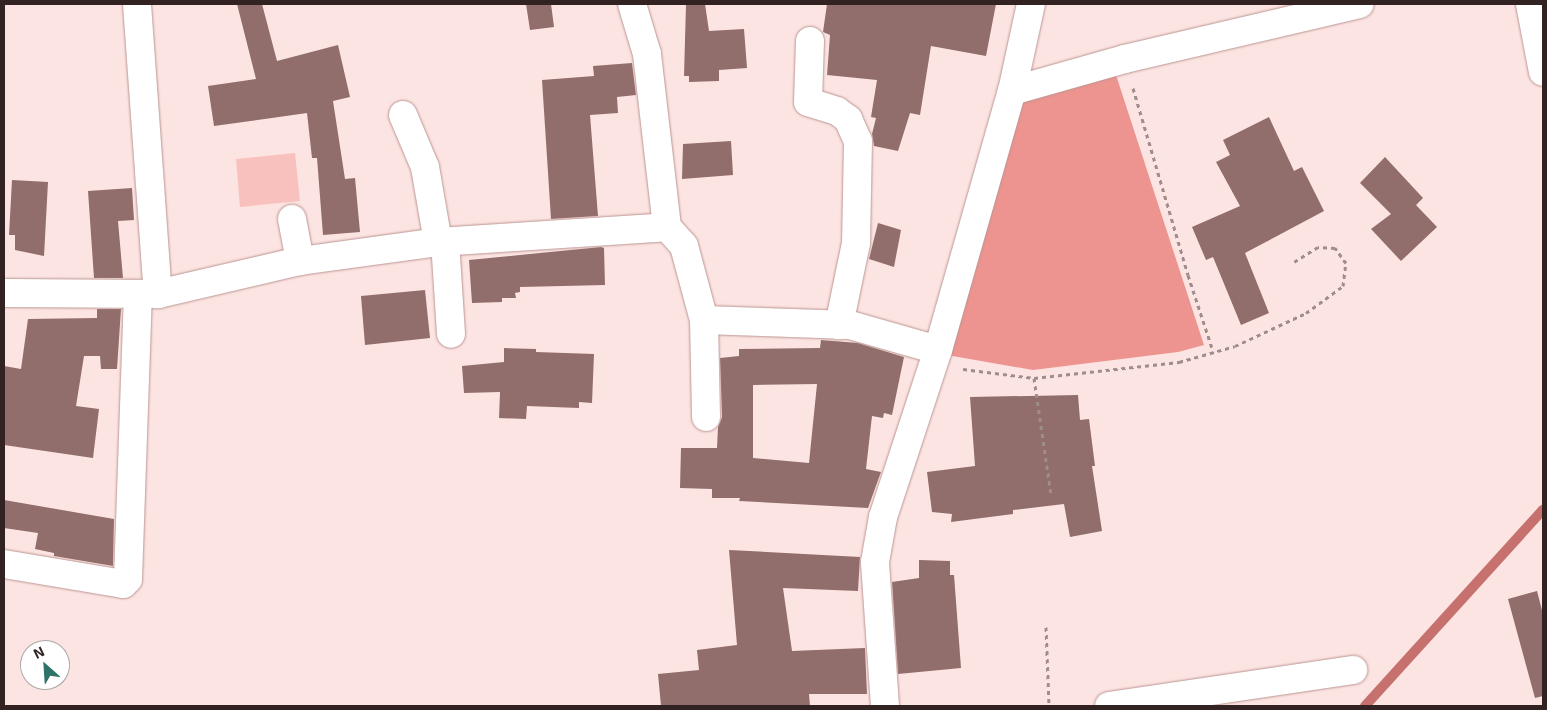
<!DOCTYPE html>
<style>
body{margin:0}
#map{position:relative;width:1547px;height:710px;overflow:hidden;background:#fce4e2;font-family:"Exo 2",sans-serif}
div>[style]{position:absolute}
[style*='--x']{left:calc(var(--x)*1px);top:calc(var(--y)*1px);width:calc(var(--w)*1px);rotate:calc(var(--a)*1deg)}
.green>*{inset:0;background:#f9c1be}
.forest>*{inset:0;background:#ed9490}
.stream>*{height:10px;margin:-5px;padding:0 5px;transform-origin:5px;border-radius:5px;background:#c6716e}
.building>*{inset:0;background:#916d6b}
.path>*{height:3px;margin-top:-1.5px;transform-origin:0;background:repeating-linear-gradient(90deg,#a08c8a 0 4px,transparent 0 8px)}
.roads{filter:drop-shadow(0 0 1px #bb9592) drop-shadow(0 0 1px #bb9592)}
.minor>*{height:28px;margin:-14px;padding:0 14px;transform-origin:14px;border-radius:14px;background:#fff}
.major>*{height:28px;margin:-14px;padding:0 14px;transform-origin:14px;border-radius:14px;background:#fff}
span{translate:-50% -50%;white-space:nowrap;text-align:center;line-height:1.15;-webkit-text-stroke:4px #fff;paint-order:stroke}
.frame{position:absolute;inset:0;border:5px solid #322322;pointer-events:none}
.north{position:absolute;left:20px;top:640px;width:50px;height:50px;box-sizing:border-box;background:#fff;border:1px solid #ada7a7;border-radius:50%;rotate:334deg;font-size:14px;font-weight:700;line-height:20px;text-align:center;color:#322322}
.north::after{content:'';display:block;margin:auto;width:18px;height:22px;background:#2e7368;clip-path:polygon(50% 0,100% 100%,50% 72%,0 100%)}
</style>
<div id="map">
<div class="green">
<div style="clip-path:polygon(295px 153px,300px 201px,240px 207px,236px 159px)"></div>
</div>
<div class="forest">
<div style="clip-path:polygon(1116px 75px,1204px 345px,1178px 352px,1033px 370px,947px 355px,1022px 99px)"></div>
</div>
<div class="stream">
<div style="--x:1365;--y:706;--w:265;--a:-47.8"></div>
</div>
<div class="building">
<div style="clip-path:polygon(237px 4px,262px 4px,277px 61px,338px 45px,350px 97px,333px 101px,345px 179px,355px 178px,360px 232px,323px 235px,317px 158px,312px 158px,307px 113px,214px 126px,208px 86px,256px 79px)"></div>
<div style="clip-path:polygon(526px 4px,551px 4px,554px 27px,530px 30px)"></div>
<div style="clip-path:polygon(686px 4px,705px 4px,709px 31px,744px 29px,747px 68px,719px 70px,719px 81px,689px 82px,689px 76px,684px 76px)"></div>
<div style="clip-path:polygon(827px 4px,996px 4px,986px 56px,931px 46px,920px 115px,910px 113px,898px 151px,874px 146px,872px 134px,876px 118px,871px 117px,877px 80px,827px 75px,830px 35px,823px 32px)"></div>
<div style="clip-path:polygon(632px 63px,636px 95px,617px 97px,618px 113px,590px 115px,598px 216px,551px 219px,542px 80px,594px 76px,593px 66px)"></div>
<div style="clip-path:polygon(1269px 117px,1294px 171px,1302px 167px,1324px 211px,1245px 253px,1269px 313px,1241px 325px,1213px 257px,1206px 260px,1192px 227px,1240px 206px,1216px 162px,1230px 155px,1223px 140px)"></div>
<div style="clip-path:polygon(731px 141px,733px 175px,682px 179px,683px 144px)"></div>
<div style="clip-path:polygon(1385px 157px,1423px 198px,1416px 205px,1437px 227px,1401px 261px,1371px 229px,1391px 214px,1360px 183px)"></div>
<div style="clip-path:polygon(12px 180px,48px 182px,44px 256px,15px 250px,15px 235px,9px 235px)"></div>
<div style="clip-path:polygon(132px 188px,134px 220px,118px 221px,123px 278px,94px 278px,88px 191px)"></div>
<div style="clip-path:polygon(878px 223px,901px 230px,894px 267px,869px 259px)"></div>
<div style="clip-path:polygon(601px 247px,604px 248px,605px 285px,520px 287px,520px 292px,515px 293px,516px 298px,502px 298px,502px 302px,472px 303px,469px 260px)"></div>
<div style="clip-path:polygon(425px 290px,430px 338px,365px 345px,361px 296px)"></div>
<div style="clip-path:polygon(97px 309px,121px 309px,117px 369px,101px 369px,100px 356px,84px 356px,76px 406px,99px 409px,93px 458px,4px 445px,4px 366px,21px 369px,28px 319px,97px 318px)"></div>
<div style="clip-path:polygon(evenodd,821px 340px,858px 343px,904px 357px,892px 415px,884px 413px,883px 418px,872px 416px,866px 469px,881px 472px,868px 508px,739px 501px,740px 498px,712px 498px,712px 489px,680px 488px,681px 448px,717px 448px,718px 427px,722px 417px,720px 358px,739px 356px,739px 349px,820px 348px,821px 340px,817px 384px,809px 463px,753px 458px,753px 385px,817px 384px)"></div>
<div style="clip-path:polygon(504px 348px,536px 349px,536px 352px,594px 354px,592px 403px,579px 402px,579px 408px,527px 406px,526px 419px,499px 418px,500px 392px,464px 393px,462px 366px,504px 362px)"></div>
<div style="clip-path:polygon(1078px 395px,1080px 420px,1089px 419px,1095px 466px,1092px 466px,1102px 531px,1070px 537px,1064px 504px,1013px 510px,1013px 514px,951px 522px,952px 514px,932px 512px,927px 472px,975px 466px,970px 397px)"></div>
<div style="clip-path:polygon(4px 500px,114px 519px,113px 566px,54px 556px,54px 553px,35px 549px,38px 533px,4px 528px)"></div>
<div style="clip-path:polygon(729px 550px,860px 557px,858px 591px,783px 588px,792px 651px,865px 648px,867px 694px,809px 694px,810px 706px,661px 706px,658px 674px,699px 670px,697px 650px,737px 645px)"></div>
<div style="clip-path:polygon(919px 560px,950px 561px,950px 575px,954px 575px,961px 668px,898px 674px,892px 582px,919px 578px)"></div>
<div style="clip-path:polygon(1537px 591px,1543px 614px,1543px 696px,1535px 698px,1508px 599px)"></div>
</div>
<div class="path">
<div style="--x:1133;--y:88;--w:195;--a:73.6"></div>
<div style="--x:1188;--y:275;--w:80;--a:71.8"></div>
<div style="--x:963;--y:369;--w:72;--a:7.2"></div>
<div style="--x:1034;--y:378;--w:117;--a:81.7"></div>
<div style="--x:1034;--y:378;--w:146;--a:-6.3"></div>
<div style="--x:1179;--y:362;--w:58;--a:-15.9"></div>
<div style="--x:1235;--y:346;--w:78;--a:-24.9"></div>
<div style="--x:1306;--y:313;--w:46;--a:-36.1"></div>
<div style="--x:1343;--y:286;--w:23;--a:-83"></div>
<div style="--x:1346;--y:263;--w:19;--a:-126"></div>
<div style="--x:1335;--y:248;--w:17;--a:-177"></div>
<div style="--x:1318;--y:247;--w:28;--a:148"></div>
<div style="--x:1046;--y:627;--w:79;--a:87.8"></div>
</div>
<div class="roads">
<div class="minor">
<div style="--x:137;--y:4;--w:291;--a:85.9"></div>
<div style="--x:632;--y:4;--w:52;--a:73.3"></div>
<div style="--x:647;--y:54;--w:174;--a:83.4"></div>
<div style="--x:810;--y:41;--w:61;--a:91.9"></div>
<div style="--x:808;--y:102;--w:30;--a:17"></div>
<div style="--x:837;--y:111;--w:14;--a:36"></div>
<div style="--x:848;--y:119;--w:24;--a:66"></div>
<div style="--x:858;--y:141;--w:102;--a:91.1"></div>
<div style="--x:856;--y:243;--w:84;--a:101.7"></div>
<div style="--x:1012;--y:91;--w:117;--a:-15.8"></div>
<div style="--x:1125;--y:59;--w:241;--a:-13.2"></div>
<div style="--x:403;--y:115;--w:56;--a:67.1"></div>
<div style="--x:425;--y:167;--w:76;--a:80.2"></div>
<div style="--x:292;--y:219;--w:43;--a:79.2"></div>
<div style="--x:445;--y:241;--w:93;--a:86.3"></div>
<div style="--x:4;--y:293;--w:154;--a:0.4"></div>
<div style="--x:158;--y:294;--w:146;--a:-13.1"></div>
<div style="--x:300;--y:261;--w:139;--a:-7.8"></div>
<div style="--x:438;--y:242;--w:229;--a:-3.7"></div>
<div style="--x:667;--y:227;--w:25;--a:48"></div>
<div style="--x:684;--y:246;--w:77;--a:74.9"></div>
<div style="--x:704;--y:320;--w:146;--a:2"></div>
<div style="--x:850;--y:325;--w:91;--a:15.9"></div>
<div style="--x:704;--y:320;--w:97;--a:88.8"></div>
<div style="--x:4;--y:564;--w:121;--a:9.5"></div>
<div style="--x:123;--y:584;--w:7;--a:-45"></div>
<div style="--x:128;--y:579;--w:285;--a:-88"></div>
<div style="--x:885;--y:706;--w:144;--a:-94"></div>
<div style="--x:875;--y:562;--w:46;--a:-79.9"></div>
<div style="--x:883;--y:517;--w:176;--a:-71.8"></div>
<div style="--x:938;--y:350;--w:269;--a:-74.1"></div>
<div style="--x:1012;--y:91;--w:89;--a:-77.7"></div>
<div style="--x:1109;--y:706;--w:247;--a:-8.4"></div>
</div>
<div class="major">
<div style="--x:1530;--y:4;--w:69;--a:79.2"></div>
</div>
</div>
<div class="frame"></div>
<div class="north">N</div>
</div>
